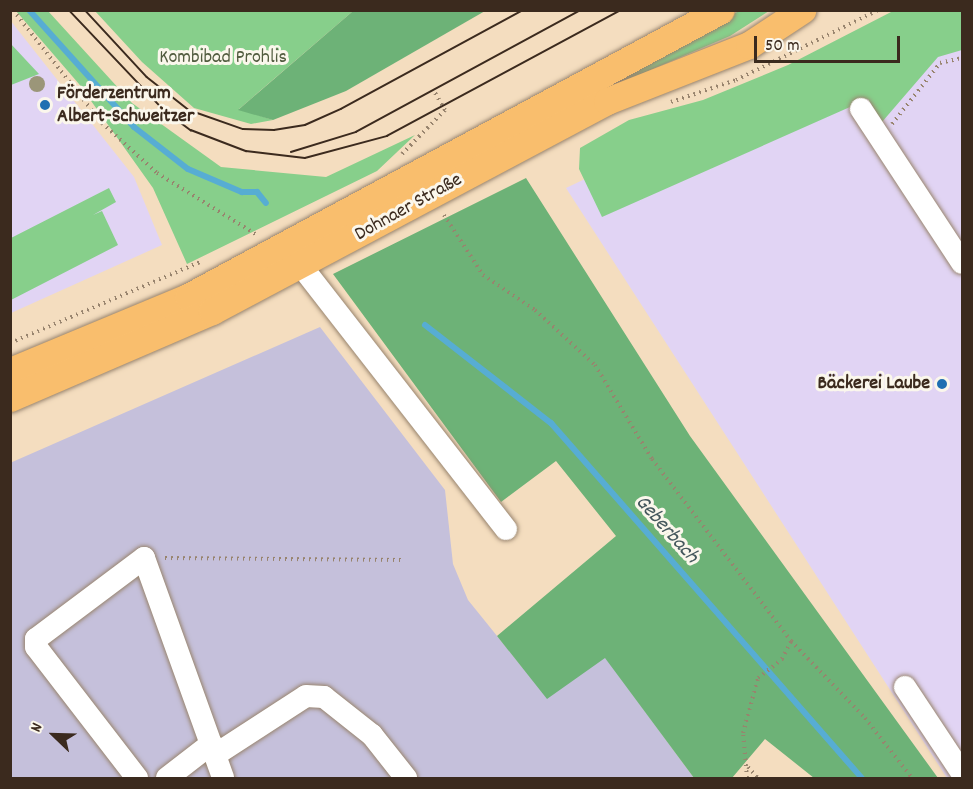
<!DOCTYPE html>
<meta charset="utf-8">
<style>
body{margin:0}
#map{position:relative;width:973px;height:789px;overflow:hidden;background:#f4ddbf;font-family:Dekko,sans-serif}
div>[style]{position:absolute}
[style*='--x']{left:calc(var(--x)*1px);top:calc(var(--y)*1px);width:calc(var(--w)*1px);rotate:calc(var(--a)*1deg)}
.built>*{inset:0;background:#e1d4f4}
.industrial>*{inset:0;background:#c5c0db}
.green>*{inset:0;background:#87cf8b}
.forest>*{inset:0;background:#6db277}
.stream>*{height:6px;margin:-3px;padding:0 3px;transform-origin:3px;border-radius:3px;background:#57add3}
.path>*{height:4px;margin-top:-2px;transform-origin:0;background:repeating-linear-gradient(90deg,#98846e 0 1.5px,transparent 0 6px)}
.roads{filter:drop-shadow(0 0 2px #98846e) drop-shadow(0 0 2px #98846e)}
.minor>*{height:22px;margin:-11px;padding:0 11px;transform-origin:11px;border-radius:11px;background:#fff}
.major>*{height:27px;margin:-13.5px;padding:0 13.5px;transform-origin:13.5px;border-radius:13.5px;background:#f9be6d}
.tram>*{height:1.5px;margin:-0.75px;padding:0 0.75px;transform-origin:0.75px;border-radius:0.75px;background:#3b2a1e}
.trees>*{width:16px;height:16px;margin:-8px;border-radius:50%;background:#9b9679}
.dots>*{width:16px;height:16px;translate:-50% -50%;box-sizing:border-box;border:3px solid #fbf7ec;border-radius:50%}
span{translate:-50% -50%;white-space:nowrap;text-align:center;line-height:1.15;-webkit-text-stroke:6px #fbf7ec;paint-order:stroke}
.park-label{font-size:20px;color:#525c3f}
.poi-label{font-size:20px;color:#3b2a1e;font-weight:700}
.left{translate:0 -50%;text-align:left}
.right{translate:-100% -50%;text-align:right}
.street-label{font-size:20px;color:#3b2a1e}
.water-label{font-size:21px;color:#45585d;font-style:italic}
.frame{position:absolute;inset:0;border:12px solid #3b2a1e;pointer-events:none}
.north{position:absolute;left:24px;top:705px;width:60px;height:60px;-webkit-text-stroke:4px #fbf7ec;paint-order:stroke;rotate:293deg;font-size:16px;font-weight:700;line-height:24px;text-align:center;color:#3b2a1e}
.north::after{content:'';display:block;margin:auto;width:21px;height:27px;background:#3b2a1e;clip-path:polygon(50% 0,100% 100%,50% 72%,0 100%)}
.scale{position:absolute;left:754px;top:36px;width:146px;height:27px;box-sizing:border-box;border:3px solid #3b2a1e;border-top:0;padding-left:8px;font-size:18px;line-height:21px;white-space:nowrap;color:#3b2a1e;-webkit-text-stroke:4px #fbf7ec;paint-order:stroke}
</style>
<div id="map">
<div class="built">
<div style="clip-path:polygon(962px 11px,962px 778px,947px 778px,566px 188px,859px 49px)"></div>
<div style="clip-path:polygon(10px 20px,134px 177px,162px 245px,11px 313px)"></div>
</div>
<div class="industrial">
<div style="clip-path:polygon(320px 327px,445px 490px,453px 564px,468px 600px,547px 698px,605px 657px,694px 778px,11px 778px,10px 463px)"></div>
</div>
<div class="green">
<div style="clip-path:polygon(16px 11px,48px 11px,132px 103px,221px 167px,326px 177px,415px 135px,377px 171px,187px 264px,153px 188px,79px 84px)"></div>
<div style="clip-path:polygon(95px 11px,353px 11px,239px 109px,273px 120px,251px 124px,194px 108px,142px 62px)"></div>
<div style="clip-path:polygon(739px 11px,769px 11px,730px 36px,599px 92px,256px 272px)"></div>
<div style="clip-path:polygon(893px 11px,962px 11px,962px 50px,938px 57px,882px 122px,868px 99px,602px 217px,579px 169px,580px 148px,629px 120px,703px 100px,788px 65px)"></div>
<div style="clip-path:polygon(10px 43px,39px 74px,11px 85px,10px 85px)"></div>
<div style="clip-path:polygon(109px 188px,116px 202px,93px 215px,102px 211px,118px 245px,11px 300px,11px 238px)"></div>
</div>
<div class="forest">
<div style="clip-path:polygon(353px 11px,485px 11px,346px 91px,273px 120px,238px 110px)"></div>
<div style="clip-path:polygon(526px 178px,690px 436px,938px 778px,814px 778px,765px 739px,732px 778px,694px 778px,605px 658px,547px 699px,497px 636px,616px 536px,556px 461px,501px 502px,333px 274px)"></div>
</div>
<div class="stream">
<div style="--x:29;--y:10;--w:157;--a:48.1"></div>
<div style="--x:134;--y:127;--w:68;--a:37.9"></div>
<div style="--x:188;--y:169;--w:59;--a:23.1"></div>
<div style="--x:242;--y:192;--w:15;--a:0"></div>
<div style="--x:257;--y:192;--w:14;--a:51"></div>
<div style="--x:425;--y:325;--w:160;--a:37.9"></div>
<div style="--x:551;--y:423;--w:472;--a:48.8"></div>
</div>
<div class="path">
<div style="--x:13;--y:10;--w:144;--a:51.8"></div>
<div style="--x:102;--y:123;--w:74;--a:42.3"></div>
<div style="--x:157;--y:173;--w:118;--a:31.8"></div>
<div style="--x:671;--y:102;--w:69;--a:-18.7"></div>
<div style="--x:736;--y:80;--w:158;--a:-26.2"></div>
<div style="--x:892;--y:124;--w:78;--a:-51.8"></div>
<div style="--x:940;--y:63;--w:23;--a:-13"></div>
<div style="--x:402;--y:154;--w:62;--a:-45.7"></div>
<div style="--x:445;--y:110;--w:20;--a:-120"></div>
<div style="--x:444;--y:215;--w:72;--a:57"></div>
<div style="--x:483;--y:275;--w:63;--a:33.9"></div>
<div style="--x:535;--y:310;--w:81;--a:42.5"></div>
<div style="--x:595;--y:365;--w:110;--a:58.8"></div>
<div style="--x:652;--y:459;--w:229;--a:52.6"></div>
<div style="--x:791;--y:641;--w:107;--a:46.1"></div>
<div style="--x:865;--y:718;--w:76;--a:51.9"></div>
<div style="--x:10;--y:343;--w:207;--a:-23.1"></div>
<div style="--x:165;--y:558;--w:239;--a:0.5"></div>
<div style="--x:748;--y:767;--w:15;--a:48"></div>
<div style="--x:747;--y:778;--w:45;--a:-95.1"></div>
<div style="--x:743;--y:733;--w:57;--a:-74.7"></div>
<div style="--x:758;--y:678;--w:31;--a:-38"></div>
<div style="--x:782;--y:659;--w:20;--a:-63"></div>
</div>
<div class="roads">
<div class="minor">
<div style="--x:861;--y:109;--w:184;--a:56.7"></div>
<div style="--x:302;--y:267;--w:332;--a:52.1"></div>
<div style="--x:905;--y:687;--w:103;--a:56.5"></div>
<div style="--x:215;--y:755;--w:108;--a:-33"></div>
<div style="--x:306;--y:696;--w:18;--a:3"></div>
<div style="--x:324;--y:697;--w:61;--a:38.4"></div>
<div style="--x:372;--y:735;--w:55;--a:51.7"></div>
<div style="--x:137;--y:778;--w:165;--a:-127.6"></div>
<div style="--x:36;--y:647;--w:8;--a:-90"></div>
<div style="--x:36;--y:639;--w:135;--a:-36.9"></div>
<div style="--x:144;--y:558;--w:234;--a:70.2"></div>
<div style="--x:167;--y:778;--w:56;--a:-37.7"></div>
</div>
<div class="major">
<div style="--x:10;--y:371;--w:193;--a:-22.6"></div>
<div style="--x:188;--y:297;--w:605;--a:-28.3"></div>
<div style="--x:10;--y:398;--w:220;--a:-23.3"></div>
<div style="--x:212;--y:311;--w:447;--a:-28"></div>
<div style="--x:607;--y:101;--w:153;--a:-21.5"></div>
<div style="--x:749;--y:45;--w:64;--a:-33.4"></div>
</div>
</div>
<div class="tram">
<div style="--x:69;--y:10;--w:138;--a:46.5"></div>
<div style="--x:164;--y:110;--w:34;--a:37"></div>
<div style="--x:191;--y:130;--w:59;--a:20.9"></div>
<div style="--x:246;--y:151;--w:59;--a:6.8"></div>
<div style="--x:305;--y:158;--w:85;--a:-15"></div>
<div style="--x:387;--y:136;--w:266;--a:-28.3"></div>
<div style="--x:85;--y:10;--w:91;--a:47.2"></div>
<div style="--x:147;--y:77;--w:53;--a:38.2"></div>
<div style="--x:189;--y:110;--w:57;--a:19.4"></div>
<div style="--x:243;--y:129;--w:31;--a:2"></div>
<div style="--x:274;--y:130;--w:31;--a:-9"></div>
<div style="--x:305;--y:125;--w:39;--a:-24"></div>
<div style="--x:341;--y:109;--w:207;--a:-28.5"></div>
<div style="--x:291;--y:152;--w:68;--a:-17.1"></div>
<div style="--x:356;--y:132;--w:256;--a:-28.5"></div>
</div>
<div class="trees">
<div style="left:37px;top:84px"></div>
</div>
<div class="dots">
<div style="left:45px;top:105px;background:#1f6fb2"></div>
<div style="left:942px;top:384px;background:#1f6fb2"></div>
</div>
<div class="park-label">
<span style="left:223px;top:58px">Kombibad Prohlis</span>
</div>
<div class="poi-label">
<span class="left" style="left:57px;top:106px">Förderzentrum<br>Albert-Schweitzer</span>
<span class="right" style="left:930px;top:384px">Bäckerei Laube</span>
</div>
<div class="street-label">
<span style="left:409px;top:208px;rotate:-29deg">Dohnaer Straße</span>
</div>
<div class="water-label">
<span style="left:666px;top:530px;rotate:48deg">Geberbach</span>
</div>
<div class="frame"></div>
<div class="north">N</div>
<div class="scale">50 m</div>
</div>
